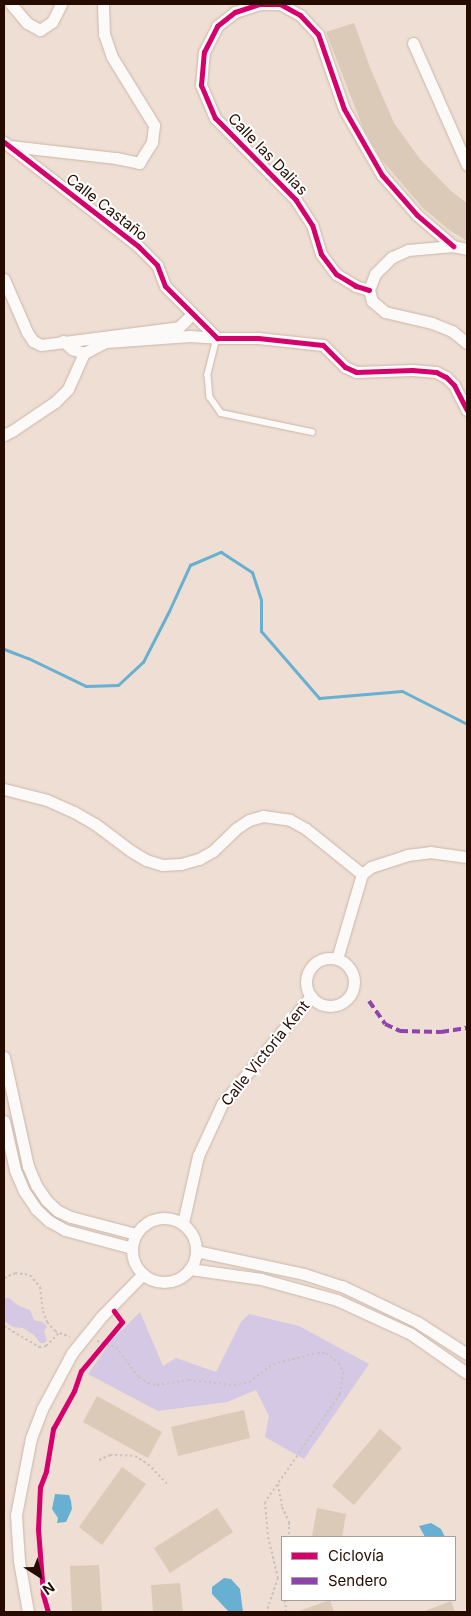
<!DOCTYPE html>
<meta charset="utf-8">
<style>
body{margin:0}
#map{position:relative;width:471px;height:1616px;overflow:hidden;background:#eeded3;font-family:Inter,sans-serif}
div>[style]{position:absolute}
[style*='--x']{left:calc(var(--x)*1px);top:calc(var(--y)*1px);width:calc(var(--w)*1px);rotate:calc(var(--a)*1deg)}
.green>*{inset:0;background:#d5c8e4}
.water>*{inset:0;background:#68b0d1}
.stream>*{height:3px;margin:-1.5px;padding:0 1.5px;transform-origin:1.5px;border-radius:1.5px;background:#68b0d1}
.building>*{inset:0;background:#dbcab7}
.path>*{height:2px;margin-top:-1px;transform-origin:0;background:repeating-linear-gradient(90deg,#cac2be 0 2.5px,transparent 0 5px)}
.roads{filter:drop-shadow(0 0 1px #cbb6a8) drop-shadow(0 0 1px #cbb6a8)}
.lane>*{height:5.5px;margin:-2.75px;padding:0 2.75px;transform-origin:2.75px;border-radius:2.75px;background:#fcfaf8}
.street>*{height:11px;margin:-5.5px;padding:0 5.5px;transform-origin:5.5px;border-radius:5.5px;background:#fcfaf8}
.street>.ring{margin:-5.5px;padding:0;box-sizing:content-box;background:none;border:11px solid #fcfaf8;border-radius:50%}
.quiet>*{height:4px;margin-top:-2px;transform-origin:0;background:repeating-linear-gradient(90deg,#8e44ad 0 8px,transparent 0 12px)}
.cycleway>*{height:5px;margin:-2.5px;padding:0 2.5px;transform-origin:2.5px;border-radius:2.5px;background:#d6006c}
span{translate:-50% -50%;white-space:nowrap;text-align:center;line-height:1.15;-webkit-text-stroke:4px #fff;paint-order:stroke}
.street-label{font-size:15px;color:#250b00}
.frame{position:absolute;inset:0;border:5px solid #250b00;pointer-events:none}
.legend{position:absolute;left:281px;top:1536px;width:175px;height:65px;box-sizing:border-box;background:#fff;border:1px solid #a89d99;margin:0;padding:6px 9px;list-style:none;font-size:15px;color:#250b00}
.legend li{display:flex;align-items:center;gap:10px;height:25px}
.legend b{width:25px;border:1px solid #a89d99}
.north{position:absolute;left:15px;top:1551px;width:50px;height:50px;-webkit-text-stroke:4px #fff;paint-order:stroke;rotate:145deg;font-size:14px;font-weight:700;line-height:20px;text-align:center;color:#250b00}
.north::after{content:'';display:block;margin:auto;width:18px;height:22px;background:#250b00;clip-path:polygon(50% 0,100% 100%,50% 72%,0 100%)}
</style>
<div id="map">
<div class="green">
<div style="clip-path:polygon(4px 1298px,9px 1298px,19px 1306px,30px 1310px,34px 1320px,43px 1322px,47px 1327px,44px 1331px,47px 1340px,44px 1343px,40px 1343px,34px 1335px,23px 1328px,13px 1327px,4px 1321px)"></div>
<div style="clip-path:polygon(140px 1312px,163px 1366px,176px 1358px,216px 1372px,241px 1322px,249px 1314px,299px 1326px,369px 1364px,304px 1459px,265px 1437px,269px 1416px,256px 1390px,227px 1402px,158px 1411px,88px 1374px,112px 1340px)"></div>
</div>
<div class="water">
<div style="clip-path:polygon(55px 1494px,69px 1495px,71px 1501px,72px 1509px,66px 1522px,57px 1523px,58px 1518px,52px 1509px)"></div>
<div style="clip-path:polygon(431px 1523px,441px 1529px,445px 1537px,425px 1537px,419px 1526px)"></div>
<div style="clip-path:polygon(224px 1578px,231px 1579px,240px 1589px,243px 1612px,229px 1612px,212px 1594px,212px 1587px)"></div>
</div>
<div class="stream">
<div style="--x:4;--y:649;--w:26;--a:21"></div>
<div style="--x:28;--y:658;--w:64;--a:25.8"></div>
<div style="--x:86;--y:686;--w:32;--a:-2"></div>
<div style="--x:118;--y:685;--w:34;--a:-43"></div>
<div style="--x:143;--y:662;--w:57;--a:-63"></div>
<div style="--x:169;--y:611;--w:51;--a:-65.5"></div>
<div style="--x:190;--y:565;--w:34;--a:-23"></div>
<div style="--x:221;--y:552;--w:37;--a:33"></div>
<div style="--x:252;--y:572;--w:29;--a:72"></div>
<div style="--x:261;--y:600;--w:31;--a:90"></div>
<div style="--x:261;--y:631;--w:89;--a:49.1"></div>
<div style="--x:319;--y:698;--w:83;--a:-4.8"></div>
<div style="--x:402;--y:691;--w:73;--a:26.9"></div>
</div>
<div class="building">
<div style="clip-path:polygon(354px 23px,371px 70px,394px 123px,420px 159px,451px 191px,467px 203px,467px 241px,448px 229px,422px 207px,381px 159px,363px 128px,326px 32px)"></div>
<div style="clip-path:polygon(97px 1396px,162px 1432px,148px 1458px,83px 1422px)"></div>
<div style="clip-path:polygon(244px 1410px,250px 1438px,178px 1456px,171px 1427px)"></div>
<div style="clip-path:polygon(380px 1429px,402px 1448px,354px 1505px,332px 1486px)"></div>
<div style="clip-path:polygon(122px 1467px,146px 1484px,102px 1545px,79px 1527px)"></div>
<div style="clip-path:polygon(217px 1508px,233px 1532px,170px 1573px,154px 1548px)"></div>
<div style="clip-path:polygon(317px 1508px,346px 1514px,342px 1537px,312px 1537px)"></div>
<div style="clip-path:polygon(99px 1565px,102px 1612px,72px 1612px,70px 1566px)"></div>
<div style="clip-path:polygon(180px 1583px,183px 1612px,153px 1612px,151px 1585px)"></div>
<div style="clip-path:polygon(330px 1600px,334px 1612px,299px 1612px,299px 1611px)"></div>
<div style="clip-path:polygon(451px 1601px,455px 1612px,425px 1612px,425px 1611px)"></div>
</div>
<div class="path">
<div style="--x:4;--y:1278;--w:12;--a:-24"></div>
<div style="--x:15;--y:1273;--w:15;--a:8"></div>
<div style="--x:30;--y:1275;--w:16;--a:50"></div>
<div style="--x:40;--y:1287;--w:24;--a:83"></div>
<div style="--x:43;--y:1311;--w:12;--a:70"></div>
<div style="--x:47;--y:1322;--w:12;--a:48"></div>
<div style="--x:55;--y:1331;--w:16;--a:22"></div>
<div style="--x:4;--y:1326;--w:41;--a:31"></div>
<div style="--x:39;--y:1347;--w:7;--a:-8"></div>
<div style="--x:46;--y:1346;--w:18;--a:-45"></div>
<div style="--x:97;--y:1341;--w:20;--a:18"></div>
<div style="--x:116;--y:1347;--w:38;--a:53"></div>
<div style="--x:139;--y:1377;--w:11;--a:34"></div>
<div style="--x:148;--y:1383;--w:9;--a:13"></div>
<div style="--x:157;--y:1385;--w:32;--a:-9"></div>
<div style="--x:189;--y:1380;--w:45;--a:6.3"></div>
<div style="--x:234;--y:1385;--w:15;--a:-11"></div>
<div style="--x:249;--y:1382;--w:30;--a:-37"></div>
<div style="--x:273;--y:1364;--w:45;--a:-14"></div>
<div style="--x:317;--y:1353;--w:9;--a:0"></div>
<div style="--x:326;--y:1353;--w:16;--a:38"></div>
<div style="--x:339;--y:1363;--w:10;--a:66"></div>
<div style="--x:343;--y:1372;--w:22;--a:98"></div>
<div style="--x:340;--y:1394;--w:131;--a:124.8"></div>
<div style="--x:265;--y:1502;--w:35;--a:85"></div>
<div style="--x:268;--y:1537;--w:42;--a:76.3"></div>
<div style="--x:278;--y:1578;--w:36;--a:109"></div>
<div style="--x:99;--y:1460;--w:12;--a:-24"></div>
<div style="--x:110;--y:1455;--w:25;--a:2"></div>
<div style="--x:135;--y:1456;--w:15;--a:32"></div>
<div style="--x:148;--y:1464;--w:30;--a:46"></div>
<div style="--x:278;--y:1484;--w:23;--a:80"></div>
<div style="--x:282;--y:1507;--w:17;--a:65"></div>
<div style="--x:289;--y:1522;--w:15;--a:90"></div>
<div style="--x:285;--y:1600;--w:12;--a:85"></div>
</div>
<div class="roads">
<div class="lane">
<div style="--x:217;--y:338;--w:38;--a:104"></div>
<div style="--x:208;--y:375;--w:22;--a:85"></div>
<div style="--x:210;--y:397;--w:19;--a:55"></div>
<div style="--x:221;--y:413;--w:93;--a:11.8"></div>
</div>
<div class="street">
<div style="--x:11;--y:4;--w:25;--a:50"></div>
<div style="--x:27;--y:23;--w:15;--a:28"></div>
<div style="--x:40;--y:30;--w:14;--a:-34"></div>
<div style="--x:52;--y:22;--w:20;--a:-63"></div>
<div style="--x:413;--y:43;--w:133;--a:66.1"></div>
<div style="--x:4;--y:142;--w:170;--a:37.8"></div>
<div style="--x:138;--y:246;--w:27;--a:45"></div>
<div style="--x:157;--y:265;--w:22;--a:69"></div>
<div style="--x:165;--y:286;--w:74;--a:45"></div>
<div style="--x:217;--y:338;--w:41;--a:0"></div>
<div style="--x:258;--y:338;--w:65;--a:6.1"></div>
<div style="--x:323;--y:345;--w:31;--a:45"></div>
<div style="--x:345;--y:367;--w:12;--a:24"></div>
<div style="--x:356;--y:372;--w:56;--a:-2"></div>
<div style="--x:412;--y:370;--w:24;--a:5"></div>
<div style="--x:436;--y:372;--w:11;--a:27"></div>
<div style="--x:446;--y:377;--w:11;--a:45"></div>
<div style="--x:454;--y:385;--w:28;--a:63"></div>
<div style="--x:10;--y:146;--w:107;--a:6.5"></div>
<div style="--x:116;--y:158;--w:24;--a:12"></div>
<div style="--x:139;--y:163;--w:25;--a:-58"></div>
<div style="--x:152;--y:142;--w:17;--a:-83"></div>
<div style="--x:154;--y:125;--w:80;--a:-121.7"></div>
<div style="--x:112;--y:57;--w:24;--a:-109"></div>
<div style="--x:104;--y:34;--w:30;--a:-92"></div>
<div style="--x:467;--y:249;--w:14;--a:-168"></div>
<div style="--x:453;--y:246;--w:45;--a:174.9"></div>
<div style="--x:408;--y:250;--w:17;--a:156"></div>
<div style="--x:392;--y:257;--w:24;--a:135"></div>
<div style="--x:375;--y:274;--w:17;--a:111"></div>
<div style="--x:369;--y:290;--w:11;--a:75"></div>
<div style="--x:372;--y:301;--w:17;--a:40"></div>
<div style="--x:385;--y:312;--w:48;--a:13.2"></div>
<div style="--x:432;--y:323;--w:22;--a:22"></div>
<div style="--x:452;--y:331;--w:19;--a:39"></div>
<div style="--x:4;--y:279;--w:58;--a:66.5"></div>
<div style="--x:27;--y:332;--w:11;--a:56"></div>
<div style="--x:33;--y:341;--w:9;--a:27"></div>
<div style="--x:41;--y:345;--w:139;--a:-7.4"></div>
<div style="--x:179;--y:327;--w:18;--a:-45"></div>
<div style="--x:369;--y:290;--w:14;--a:-163"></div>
<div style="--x:356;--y:286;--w:23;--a:-149"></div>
<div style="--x:336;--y:274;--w:25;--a:-127"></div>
<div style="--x:321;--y:254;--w:30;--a:-107"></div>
<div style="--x:312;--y:225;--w:30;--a:-123"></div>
<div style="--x:296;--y:200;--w:115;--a:-134.6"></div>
<div style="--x:215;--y:118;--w:36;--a:-113"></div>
<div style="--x:201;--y:85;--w:33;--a:-85"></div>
<div style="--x:204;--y:52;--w:29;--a:-63"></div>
<div style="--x:217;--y:26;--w:23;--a:-38"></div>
<div style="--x:235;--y:12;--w:26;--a:-18"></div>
<div style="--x:260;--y:4;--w:20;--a:0"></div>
<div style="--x:280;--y:4;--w:23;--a:29"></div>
<div style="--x:300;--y:15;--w:26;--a:47"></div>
<div style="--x:318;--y:34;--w:79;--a:70.9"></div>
<div style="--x:344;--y:109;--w:76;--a:60.1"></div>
<div style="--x:382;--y:175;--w:53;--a:48.8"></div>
<div style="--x:417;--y:215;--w:48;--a:40.7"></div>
<div style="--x:63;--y:341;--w:12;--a:42"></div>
<div style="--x:72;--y:349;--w:13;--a:18"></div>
<div style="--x:84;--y:353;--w:25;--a:-27"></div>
<div style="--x:106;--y:342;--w:84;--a:-4.1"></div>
<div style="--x:190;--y:336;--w:27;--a:4"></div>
<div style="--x:4;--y:435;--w:9;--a:-27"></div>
<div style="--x:12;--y:431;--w:52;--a:-34"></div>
<div style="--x:55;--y:402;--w:18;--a:-45"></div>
<div style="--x:68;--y:389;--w:39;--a:-66"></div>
<div style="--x:4;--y:789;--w:44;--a:14.3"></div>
<div style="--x:47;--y:800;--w:30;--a:24"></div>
<div style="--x:74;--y:812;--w:24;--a:30"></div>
<div style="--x:95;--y:824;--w:45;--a:36.9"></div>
<div style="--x:131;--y:851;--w:17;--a:31"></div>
<div style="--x:146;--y:860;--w:17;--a:17"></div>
<div style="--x:162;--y:865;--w:19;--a:-3"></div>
<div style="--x:181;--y:864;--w:19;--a:-16"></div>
<div style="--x:199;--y:859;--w:16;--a:-30"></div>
<div style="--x:213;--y:851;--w:33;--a:-44"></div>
<div style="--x:237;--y:828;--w:14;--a:-34"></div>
<div style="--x:249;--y:820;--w:15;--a:-16"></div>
<div style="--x:263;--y:816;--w:27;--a:8"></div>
<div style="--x:290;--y:820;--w:18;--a:29"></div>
<div style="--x:306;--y:829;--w:72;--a:38.8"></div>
<div class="ring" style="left:306px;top:958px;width:37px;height:37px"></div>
<div style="--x:337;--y:959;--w:89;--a:-73.6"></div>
<div style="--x:362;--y:874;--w:11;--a:-38"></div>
<div style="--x:371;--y:867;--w:38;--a:-18"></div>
<div style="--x:407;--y:855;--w:23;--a:-7"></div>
<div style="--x:430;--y:852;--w:37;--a:8"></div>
<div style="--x:4;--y:1057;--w:112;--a:77.6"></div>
<div style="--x:28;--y:1166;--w:21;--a:67"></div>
<div style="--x:36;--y:1185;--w:18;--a:56"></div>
<div style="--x:46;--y:1200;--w:16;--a:43"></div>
<div style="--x:58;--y:1211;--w:14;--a:25"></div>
<div style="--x:71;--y:1217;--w:67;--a:14.7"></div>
<div style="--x:4;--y:1121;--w:50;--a:77.3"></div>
<div style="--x:15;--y:1170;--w:23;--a:67"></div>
<div style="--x:24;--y:1191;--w:22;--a:56"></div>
<div style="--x:36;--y:1209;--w:18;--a:43"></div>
<div style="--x:49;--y:1221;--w:18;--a:29"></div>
<div style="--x:65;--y:1230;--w:69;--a:15"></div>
<div class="ring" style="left:132px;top:1218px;width:53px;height:53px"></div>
<div style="--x:183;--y:1223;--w:69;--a:-77.4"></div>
<div style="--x:198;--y:1156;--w:57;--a:-65.2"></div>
<div style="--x:222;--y:1104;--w:140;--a:-50.5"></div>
<div style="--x:196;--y:1251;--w:110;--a:12"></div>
<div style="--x:304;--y:1274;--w:40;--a:18"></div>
<div style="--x:342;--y:1286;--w:83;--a:25.6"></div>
<div style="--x:417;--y:1322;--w:59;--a:32.6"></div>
<div style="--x:190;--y:1269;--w:72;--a:8"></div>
<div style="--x:261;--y:1279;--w:79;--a:15.4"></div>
<div style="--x:337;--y:1300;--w:81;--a:24.7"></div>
<div style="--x:411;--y:1334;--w:68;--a:34.9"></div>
<div style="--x:28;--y:1612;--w:52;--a:-100"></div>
<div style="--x:19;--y:1561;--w:46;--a:-93.7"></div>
<div style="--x:16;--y:1515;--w:78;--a:-79"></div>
<div style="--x:31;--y:1438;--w:31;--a:-69"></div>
<div style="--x:42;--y:1409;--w:64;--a:-61.8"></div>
<div style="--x:72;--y:1353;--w:46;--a:-51.1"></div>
<div style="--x:101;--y:1317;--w:60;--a:-45.7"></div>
</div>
</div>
<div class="quiet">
<div style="--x:369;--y:1001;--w:28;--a:55"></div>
<div style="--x:385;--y:1024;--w:17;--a:25"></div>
<div style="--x:400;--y:1031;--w:41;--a:1.4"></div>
<div style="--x:441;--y:1032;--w:26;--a:-9"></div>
</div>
<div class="cycleway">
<div style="--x:4;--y:142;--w:170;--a:37.8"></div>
<div style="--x:138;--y:246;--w:27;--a:45"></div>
<div style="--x:157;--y:265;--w:22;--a:69"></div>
<div style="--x:165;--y:286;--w:74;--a:45"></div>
<div style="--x:217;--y:338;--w:41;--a:0"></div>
<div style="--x:258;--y:338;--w:65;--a:6.1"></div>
<div style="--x:323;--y:345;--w:31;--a:45"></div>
<div style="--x:345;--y:367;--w:12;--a:24"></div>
<div style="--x:356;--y:372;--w:56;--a:-2"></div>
<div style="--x:412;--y:370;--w:24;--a:5"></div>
<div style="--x:436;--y:372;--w:11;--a:27"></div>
<div style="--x:446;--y:377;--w:11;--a:45"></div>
<div style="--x:454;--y:385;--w:28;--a:63"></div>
<div style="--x:369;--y:290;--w:14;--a:-163"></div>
<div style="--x:356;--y:286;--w:23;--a:-149"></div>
<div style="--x:336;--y:274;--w:25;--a:-127"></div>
<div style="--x:321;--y:254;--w:30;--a:-107"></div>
<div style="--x:312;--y:225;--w:30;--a:-123"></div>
<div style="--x:296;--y:200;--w:115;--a:-134.6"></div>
<div style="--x:215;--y:118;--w:36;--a:-113"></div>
<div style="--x:201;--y:85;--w:33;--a:-85"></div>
<div style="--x:204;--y:52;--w:29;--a:-63"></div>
<div style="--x:217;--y:26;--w:23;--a:-38"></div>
<div style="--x:235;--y:12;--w:26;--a:-18"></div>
<div style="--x:260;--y:4;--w:20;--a:0"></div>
<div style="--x:280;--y:4;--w:23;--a:29"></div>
<div style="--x:300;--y:15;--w:26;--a:47"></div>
<div style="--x:318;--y:34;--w:79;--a:70.9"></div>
<div style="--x:344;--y:109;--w:76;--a:60.1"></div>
<div style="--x:382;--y:175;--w:53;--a:48.8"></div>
<div style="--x:417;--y:215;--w:48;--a:40.7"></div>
<div style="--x:48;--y:1612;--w:19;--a:-106"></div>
<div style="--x:43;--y:1594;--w:65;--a:-94.4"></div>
<div style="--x:38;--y:1529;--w:42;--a:-87.3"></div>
<div style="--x:40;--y:1487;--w:17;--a:-69"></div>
<div style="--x:46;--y:1471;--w:43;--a:-80.5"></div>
<div style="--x:53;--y:1429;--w:43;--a:-61.1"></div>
<div style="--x:74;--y:1391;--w:21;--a:-71"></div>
<div style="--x:81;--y:1371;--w:64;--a:-50.1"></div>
<div style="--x:122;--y:1322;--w:14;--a:-126"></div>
</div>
<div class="street-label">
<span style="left:268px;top:154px;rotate:46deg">Calle las Dalias</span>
<span style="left:107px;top:207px;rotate:38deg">Calle Castaño</span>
<span style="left:265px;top:1053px;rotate:-51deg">Calle Victoria Kent</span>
</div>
<div class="frame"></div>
<ul class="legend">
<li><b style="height:6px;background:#d6006c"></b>Ciclovía</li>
<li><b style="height:6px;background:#8e44ad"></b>Sendero</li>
</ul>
<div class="north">N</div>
</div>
